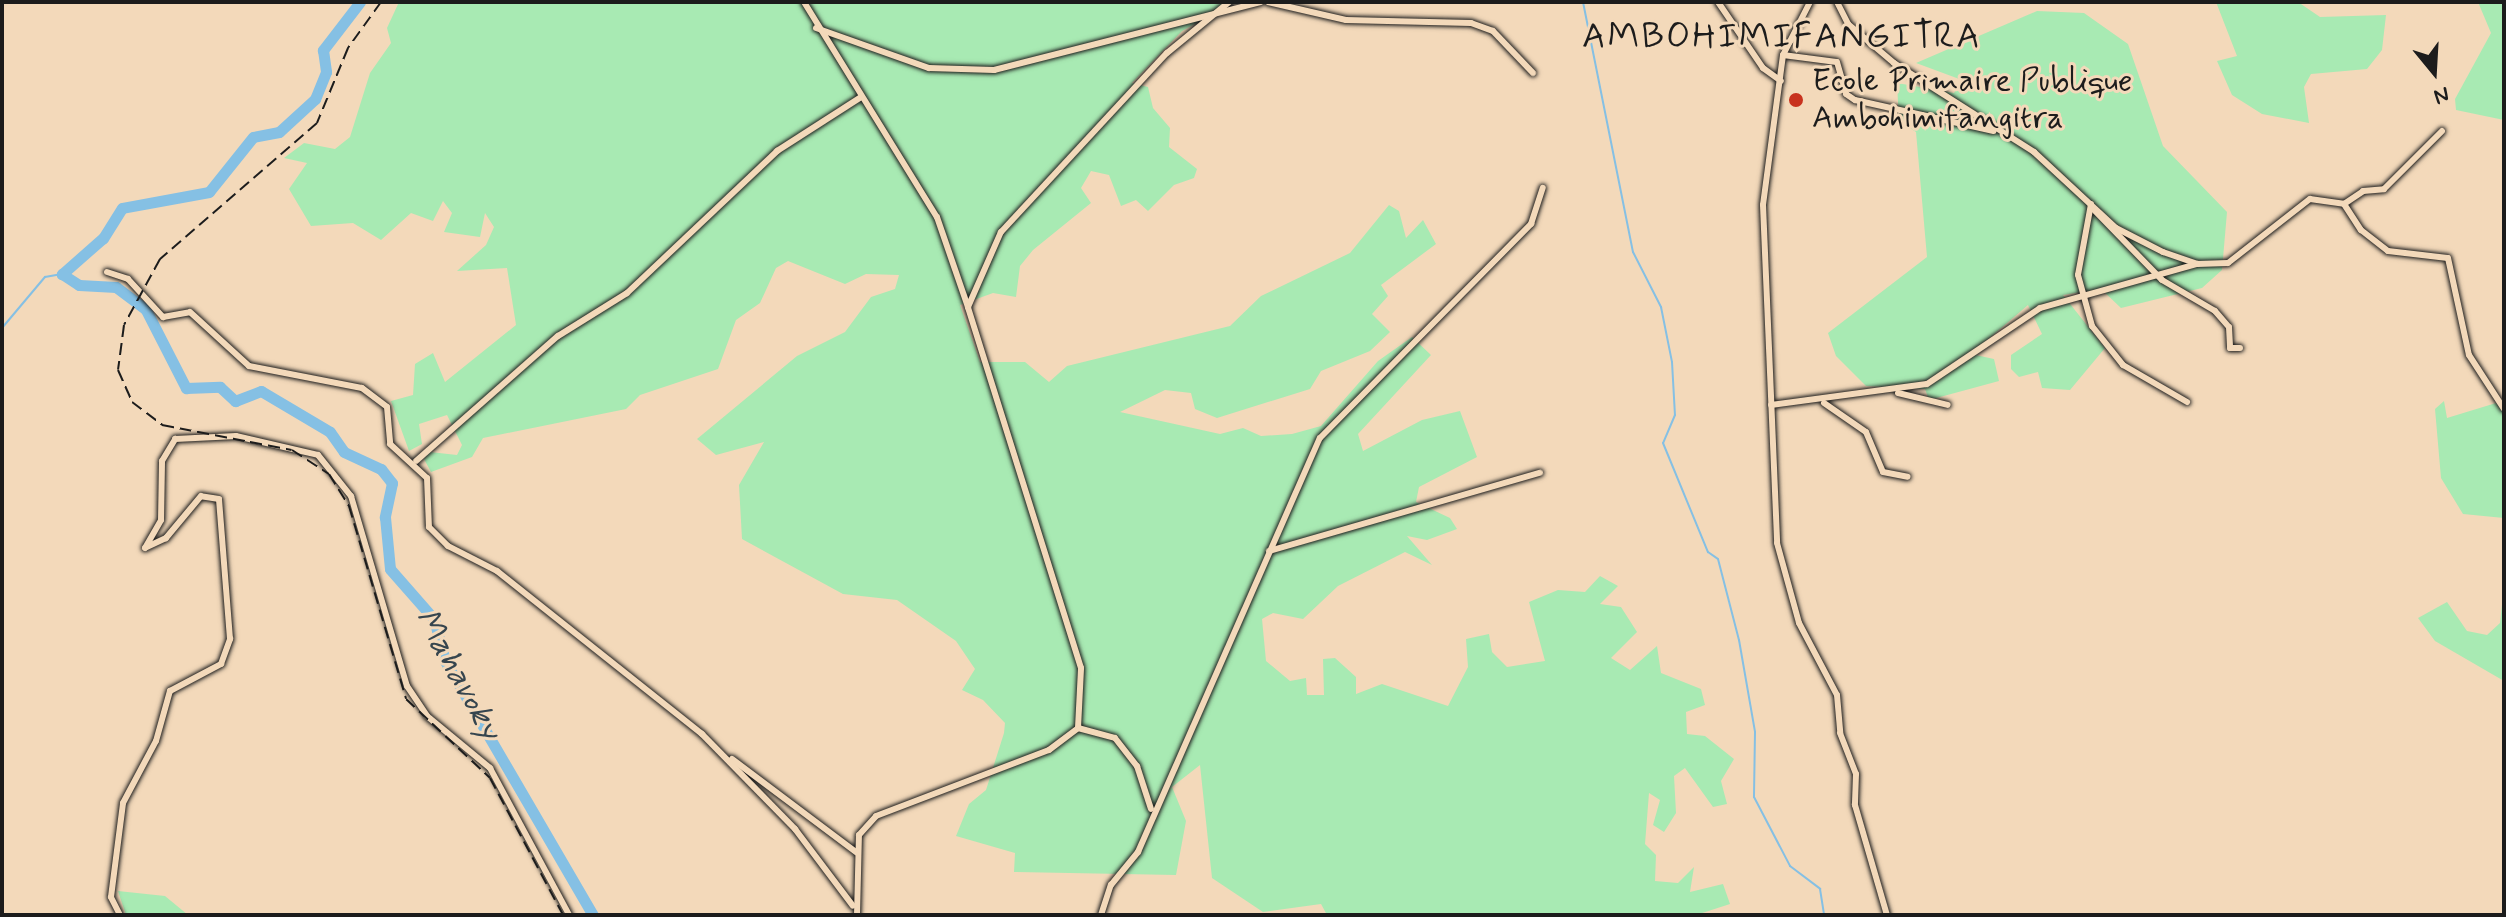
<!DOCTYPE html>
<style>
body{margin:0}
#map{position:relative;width:2506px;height:917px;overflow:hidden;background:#f3d9ba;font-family:Mynerve,sans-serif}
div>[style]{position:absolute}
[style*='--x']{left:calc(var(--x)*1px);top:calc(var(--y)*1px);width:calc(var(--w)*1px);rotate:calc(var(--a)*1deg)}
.green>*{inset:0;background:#a8eab3}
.stream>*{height:2px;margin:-1px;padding:0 1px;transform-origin:1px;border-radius:1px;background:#85c0e4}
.river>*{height:11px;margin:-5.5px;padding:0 5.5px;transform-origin:5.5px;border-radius:5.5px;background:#85c0e4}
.roads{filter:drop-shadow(0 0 2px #1c1c1c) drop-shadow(0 0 2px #1c1c1c)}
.minor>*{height:6px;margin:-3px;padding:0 3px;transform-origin:3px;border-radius:3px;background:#f3d9ba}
.rail>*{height:2px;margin-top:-1px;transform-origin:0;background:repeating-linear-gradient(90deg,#1c1c1c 0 12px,transparent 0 18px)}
.dots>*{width:22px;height:22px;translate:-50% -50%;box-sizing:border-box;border:4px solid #f3d9ba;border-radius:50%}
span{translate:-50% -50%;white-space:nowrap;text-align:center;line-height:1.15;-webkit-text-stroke:6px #f3d9ba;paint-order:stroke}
.poi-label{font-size:32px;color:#1c1c1c}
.left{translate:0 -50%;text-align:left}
.water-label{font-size:34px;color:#36454e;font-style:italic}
.quarter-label{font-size:36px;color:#1c1c1c;letter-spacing:2px}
.frame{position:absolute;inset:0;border:4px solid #1c1c1c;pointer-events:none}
.north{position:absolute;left:2394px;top:32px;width:80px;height:80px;-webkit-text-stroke:6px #f3d9ba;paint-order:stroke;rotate:162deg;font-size:22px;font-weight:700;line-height:32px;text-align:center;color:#1c1c1c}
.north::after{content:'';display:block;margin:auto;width:28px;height:36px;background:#1c1c1c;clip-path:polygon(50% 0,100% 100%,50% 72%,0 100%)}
</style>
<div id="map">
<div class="green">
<div style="clip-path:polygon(399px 2px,1234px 2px,1182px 31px,1132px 83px,1148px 87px,1153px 108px,1170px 128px,1169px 147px,1197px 169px,1194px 178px,1174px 185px,1148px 211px,1136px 200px,1121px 206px,1109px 175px,1091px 171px,1081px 188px,1091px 203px,1033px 250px,1020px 266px,1016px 297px,993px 293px,960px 305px,980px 362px,1025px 362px,1049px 382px,1067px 366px,1230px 326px,1261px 296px,1350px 253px,1389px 205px,1399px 211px,1406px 238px,1423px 220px,1436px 244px,1381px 285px,1388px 296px,1372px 314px,1390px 332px,1370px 351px,1321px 371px,1310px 389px,1217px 418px,1195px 409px,1191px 393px,1165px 390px,1120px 412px,1220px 434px,1243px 428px,1261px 436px,1292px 434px,1321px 426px,1378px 361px,1412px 337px,1431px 355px,1358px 434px,1363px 451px,1422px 420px,1460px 411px,1477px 457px,1419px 487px,1416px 502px,1450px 518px,1457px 529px,1427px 540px,1407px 536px,1432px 565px,1405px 552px,1338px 586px,1303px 619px,1273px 613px,1262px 619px,1266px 661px,1290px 681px,1306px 678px,1307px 695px,1324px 695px,1323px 659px,1335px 658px,1356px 677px,1356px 694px,1382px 684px,1448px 706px,1468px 667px,1466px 639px,1489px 634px,1492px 652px,1507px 667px,1545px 661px,1529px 602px,1558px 590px,1585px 592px,1600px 576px,1618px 586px,1600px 604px,1621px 607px,1637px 632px,1611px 658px,1630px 670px,1657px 646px,1661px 673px,1701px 689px,1705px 705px,1686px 712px,1687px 734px,1705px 736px,1734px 759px,1721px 781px,1727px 804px,1713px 807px,1685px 768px,1674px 776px,1676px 813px,1664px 832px,1653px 825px,1660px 800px,1649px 793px,1645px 844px,1656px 855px,1655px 881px,1678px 883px,1694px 867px,1690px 892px,1723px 884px,1730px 904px,1696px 915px,1327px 915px,1321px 904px,1263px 912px,1212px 878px,1200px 765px,1172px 787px,1186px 821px,1176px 875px,1014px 872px,1015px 853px,956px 836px,969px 804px,986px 790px,1004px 733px,1005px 723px,983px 700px,962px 690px,975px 669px,956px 641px,897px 600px,843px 594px,742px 539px,739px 485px,764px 442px,716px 455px,697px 439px,797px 356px,845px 332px,871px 297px,895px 289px,899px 275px,866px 274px,845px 284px,788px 261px,776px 268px,760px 303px,736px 320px,718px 369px,640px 395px,626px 409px,483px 438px,472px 457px,431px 472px,424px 459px,430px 452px,457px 455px,462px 445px,447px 415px,419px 424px,422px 444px,409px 451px,391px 401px,413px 395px,415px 364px,433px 353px,445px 382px,516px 325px,507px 268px,457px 271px,486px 245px,494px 227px,485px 213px,480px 237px,444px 232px,452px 213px,443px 201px,433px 221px,411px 213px,381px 240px,353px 223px,311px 226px,289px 189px,307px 163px,284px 158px,304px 143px,335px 149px,350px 137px,370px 73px,391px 43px,387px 28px)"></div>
<div style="clip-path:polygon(2216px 2px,2298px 2px,2320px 17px,2386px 15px,2382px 50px,2367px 69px,2311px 74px,2304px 87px,2309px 123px,2262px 114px,2232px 95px,2217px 61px,2237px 56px)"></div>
<div style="clip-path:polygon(2478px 2px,2503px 2px,2504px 120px,2456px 110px,2455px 99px,2491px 33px)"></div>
<div style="clip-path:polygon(2037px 11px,2084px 13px,2128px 44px,2163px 146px,2227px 212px,2222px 270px,2202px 288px,2121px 308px,2101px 289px,2063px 295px,2105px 348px,2070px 390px,2042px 388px,2038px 372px,2019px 377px,2011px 369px,2011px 355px,2042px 334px,2028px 305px,1971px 354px,1994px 359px,1999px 381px,1929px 400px,1925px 389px,1866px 386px,1836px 356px,1828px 333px,1927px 257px,1916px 132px,1899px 121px,1897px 83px,1954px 93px,1962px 80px,1916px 63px)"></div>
<div style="clip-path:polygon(2444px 401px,2447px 418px,2496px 403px,2504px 413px,2504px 518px,2463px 514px,2441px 478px,2435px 409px)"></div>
<div style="clip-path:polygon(2504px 586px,2504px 681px,2435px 641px,2418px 618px,2447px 602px,2467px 631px,2487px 635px,2500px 623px)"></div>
<div style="clip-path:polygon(118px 891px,165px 896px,188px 915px,126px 915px)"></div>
</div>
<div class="stream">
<div style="--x:1583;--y:2;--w:255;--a:78.7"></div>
<div style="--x:1633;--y:252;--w:62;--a:63"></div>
<div style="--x:1661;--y:307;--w:56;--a:78.7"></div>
<div style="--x:1672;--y:362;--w:53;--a:86.8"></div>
<div style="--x:1675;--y:415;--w:30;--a:113"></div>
<div style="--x:1663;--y:443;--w:118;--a:67.6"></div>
<div style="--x:1708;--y:552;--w:12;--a:35"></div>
<div style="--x:1718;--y:559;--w:84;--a:75.5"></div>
<div style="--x:1739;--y:640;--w:93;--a:80.1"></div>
<div style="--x:1755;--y:732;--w:65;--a:90.9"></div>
<div style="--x:1754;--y:797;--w:78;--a:62.4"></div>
<div style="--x:1790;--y:866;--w:38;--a:37"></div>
<div style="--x:1820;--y:889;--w:26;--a:81"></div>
<div style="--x:2;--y:328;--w:67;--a:-49.9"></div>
<div style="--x:45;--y:277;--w:17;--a:-10"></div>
</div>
<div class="river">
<div style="--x:360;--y:2;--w:61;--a:127.6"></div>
<div style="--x:323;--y:50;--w:22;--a:82"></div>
<div style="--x:326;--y:72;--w:29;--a:112"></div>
<div style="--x:315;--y:99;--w:49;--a:137.5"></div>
<div style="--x:279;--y:132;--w:26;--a:169"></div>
<div style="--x:253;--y:137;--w:70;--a:128.7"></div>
<div style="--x:209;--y:192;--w:88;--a:169.6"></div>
<div style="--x:122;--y:208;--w:36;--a:122"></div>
<div style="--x:103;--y:238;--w:55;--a:138.7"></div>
<div style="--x:62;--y:274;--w:20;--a:33"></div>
<div style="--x:79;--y:285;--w:37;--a:3"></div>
<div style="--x:116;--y:287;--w:38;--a:37"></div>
<div style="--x:146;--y:310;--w:88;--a:62.9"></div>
<div style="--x:186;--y:388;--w:34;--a:-2"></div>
<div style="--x:220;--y:387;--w:21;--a:43"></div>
<div style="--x:235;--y:401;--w:28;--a:-21"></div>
<div style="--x:261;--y:391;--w:80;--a:30.7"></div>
<div style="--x:330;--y:432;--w:24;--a:55"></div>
<div style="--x:344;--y:452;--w:41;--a:24.7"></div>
<div style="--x:381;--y:469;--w:18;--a:52"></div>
<div style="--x:392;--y:483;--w:35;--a:102"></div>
<div style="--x:385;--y:517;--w:52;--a:84.5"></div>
<div style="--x:390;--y:569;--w:67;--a:48.7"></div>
<div style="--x:434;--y:619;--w:43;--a:75.3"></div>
<div style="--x:445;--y:661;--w:294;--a:59.8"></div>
</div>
<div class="roads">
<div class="minor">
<div style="--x:804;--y:2;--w:253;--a:58.3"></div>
<div style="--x:937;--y:217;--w:95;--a:71"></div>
<div style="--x:1268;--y:2;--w:80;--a:13"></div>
<div style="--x:1346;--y:20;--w:125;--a:1.4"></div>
<div style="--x:1471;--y:23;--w:23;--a:20"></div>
<div style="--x:1493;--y:31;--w:58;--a:46.4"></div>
<div style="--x:1718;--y:2;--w:80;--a:55.7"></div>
<div style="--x:1763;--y:68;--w:22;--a:36"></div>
<div style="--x:1810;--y:2;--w:59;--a:117"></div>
<div style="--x:1783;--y:55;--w:151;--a:97.6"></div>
<div style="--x:1763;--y:205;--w:338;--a:87.6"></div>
<div style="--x:1777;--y:543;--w:83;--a:74.6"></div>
<div style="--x:1799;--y:623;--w:81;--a:62.2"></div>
<div style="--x:1837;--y:695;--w:38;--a:85"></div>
<div style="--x:1840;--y:733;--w:44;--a:68.7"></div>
<div style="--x:1856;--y:774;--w:31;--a:92"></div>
<div style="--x:1855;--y:805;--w:115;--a:73.8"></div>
<div style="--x:1837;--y:2;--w:25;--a:63"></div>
<div style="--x:1848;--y:24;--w:60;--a:40.3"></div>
<div style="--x:1894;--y:63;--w:166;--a:32.4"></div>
<div style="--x:2034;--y:152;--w:112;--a:42.8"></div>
<div style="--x:2116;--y:228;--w:53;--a:27.1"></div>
<div style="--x:2163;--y:252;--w:36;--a:19"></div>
<div style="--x:2197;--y:264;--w:31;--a:-2"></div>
<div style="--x:2228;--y:263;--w:104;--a:-38"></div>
<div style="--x:2310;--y:199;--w:34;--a:8"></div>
<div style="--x:2344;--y:204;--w:31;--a:57"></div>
<div style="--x:2361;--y:230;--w:34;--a:38"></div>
<div style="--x:2388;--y:251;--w:60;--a:6.7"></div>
<div style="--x:2448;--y:258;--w:99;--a:77.8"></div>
<div style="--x:2469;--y:355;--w:64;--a:57.1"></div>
<div style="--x:816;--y:28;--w:120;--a:19.5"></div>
<div style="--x:929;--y:68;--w:65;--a:1.8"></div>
<div style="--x:994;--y:70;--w:275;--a:-14.3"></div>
<div style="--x:1783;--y:55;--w:54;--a:7.4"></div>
<div style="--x:1837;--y:62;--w:33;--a:74"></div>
<div style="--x:1846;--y:94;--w:11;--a:34"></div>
<div style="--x:1855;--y:100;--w:142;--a:12.6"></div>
<div style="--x:2091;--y:204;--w:72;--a:100.4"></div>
<div style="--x:2078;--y:275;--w:53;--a:74.6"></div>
<div style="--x:2092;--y:326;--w:50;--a:51.5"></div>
<div style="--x:2123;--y:365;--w:74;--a:30"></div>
<div style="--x:2344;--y:204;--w:23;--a:-34"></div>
<div style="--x:2363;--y:191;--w:21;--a:-5"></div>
<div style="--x:2384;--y:189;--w:82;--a:-45"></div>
<div style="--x:2095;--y:211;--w:96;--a:45.8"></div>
<div style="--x:2162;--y:280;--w:61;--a:30.3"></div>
<div style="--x:2215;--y:311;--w:21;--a:49"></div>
<div style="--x:2229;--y:327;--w:21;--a:87"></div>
<div style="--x:2230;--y:348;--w:10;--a:0"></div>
<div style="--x:107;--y:272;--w:22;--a:18"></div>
<div style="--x:128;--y:279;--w:52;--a:47.4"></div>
<div style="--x:163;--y:317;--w:27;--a:-10"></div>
<div style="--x:190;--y:312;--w:80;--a:42.5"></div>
<div style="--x:249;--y:366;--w:115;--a:11"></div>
<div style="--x:362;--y:388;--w:31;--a:37"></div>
<div style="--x:387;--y:407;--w:37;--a:85"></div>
<div style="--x:390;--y:444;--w:50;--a:42.6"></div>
<div style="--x:427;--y:478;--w:49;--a:87.7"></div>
<div style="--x:429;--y:527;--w:27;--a:45"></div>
<div style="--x:448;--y:546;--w:55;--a:27"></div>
<div style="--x:497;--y:571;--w:262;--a:38.5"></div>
<div style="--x:702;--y:734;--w:133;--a:45.6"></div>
<div style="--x:795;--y:829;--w:96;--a:53"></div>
<div style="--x:1898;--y:393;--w:51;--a:13.5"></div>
<div style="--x:1824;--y:403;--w:51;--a:34.6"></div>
<div style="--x:1866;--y:432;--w:43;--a:67"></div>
<div style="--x:1883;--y:472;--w:25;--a:11"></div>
<div style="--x:1771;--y:405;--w:157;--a:-7.7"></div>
<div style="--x:1927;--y:384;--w:136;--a:-33.9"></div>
<div style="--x:2040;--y:308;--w:163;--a:-15.7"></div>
<div style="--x:416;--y:461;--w:189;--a:-41.4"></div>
<div style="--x:558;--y:336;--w:81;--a:-31.9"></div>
<div style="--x:627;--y:293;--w:207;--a:-43.4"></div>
<div style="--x:777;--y:151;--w:100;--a:-32.7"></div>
<div style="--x:145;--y:548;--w:32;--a:-60"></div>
<div style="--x:161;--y:520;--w:59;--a:-89"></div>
<div style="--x:162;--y:461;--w:26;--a:-59"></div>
<div style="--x:175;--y:439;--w:61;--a:-2.8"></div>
<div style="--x:236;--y:436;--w:84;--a:13"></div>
<div style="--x:318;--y:455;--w:53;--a:51.2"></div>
<div style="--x:351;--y:496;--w:198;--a:73.6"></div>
<div style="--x:407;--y:686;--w:36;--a:56"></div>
<div style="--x:427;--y:716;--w:82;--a:39.5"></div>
<div style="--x:490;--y:768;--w:167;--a:61.7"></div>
<div style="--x:1269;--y:551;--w:282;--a:-16.1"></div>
<div style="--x:1078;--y:728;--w:38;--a:15"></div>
<div style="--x:1115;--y:738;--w:36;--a:52"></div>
<div style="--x:1137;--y:766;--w:45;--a:72"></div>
<div style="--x:732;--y:759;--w:156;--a:36.9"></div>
<div style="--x:120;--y:915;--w:20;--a:-117"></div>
<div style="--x:111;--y:897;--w:95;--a:-82.7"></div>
<div style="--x:123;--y:803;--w:70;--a:-62"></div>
<div style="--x:156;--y:741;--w:52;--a:-74.4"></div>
<div style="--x:170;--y:691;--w:58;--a:-27.9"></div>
<div style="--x:221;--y:664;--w:27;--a:-70"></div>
<div style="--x:230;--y:639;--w:140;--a:-94.5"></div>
<div style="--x:219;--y:499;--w:18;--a:-171"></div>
<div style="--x:201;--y:496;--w:55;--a:129.8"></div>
<div style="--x:166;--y:538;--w:23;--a:155"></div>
<div style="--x:857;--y:915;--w:80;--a:-88.6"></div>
<div style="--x:859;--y:835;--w:25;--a:-48"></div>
<div style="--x:876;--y:816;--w:185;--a:-20.9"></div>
<div style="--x:1049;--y:750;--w:36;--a:-37"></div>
<div style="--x:1078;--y:728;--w:60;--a:-87.1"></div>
<div style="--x:1081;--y:668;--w:378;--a:-107.4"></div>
<div style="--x:968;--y:307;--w:82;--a:-66.3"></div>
<div style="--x:1001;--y:232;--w:244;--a:-47.2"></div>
<div style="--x:1167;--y:53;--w:80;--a:-39.4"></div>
<div style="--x:1101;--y:915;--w:32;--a:-72"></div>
<div style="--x:1111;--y:885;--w:43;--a:-50.7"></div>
<div style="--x:1138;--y:852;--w:452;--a:-66.3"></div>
<div style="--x:1320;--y:438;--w:301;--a:-45.4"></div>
<div style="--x:1531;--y:224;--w:38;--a:-72"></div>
</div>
</div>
<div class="rail">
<div style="--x:381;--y:2;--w:57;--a:125.7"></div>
<div style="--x:348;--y:48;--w:81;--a:112.5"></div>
<div style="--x:317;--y:123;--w:208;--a:139.1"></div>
<div style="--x:160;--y:259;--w:75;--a:118.6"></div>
<div style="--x:124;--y:325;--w:45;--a:97.6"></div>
<div style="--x:118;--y:370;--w:35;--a:66"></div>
<div style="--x:132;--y:402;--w:38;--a:37"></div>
<div style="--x:162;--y:425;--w:132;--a:10.9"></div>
<div style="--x:292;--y:450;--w:44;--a:33"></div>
<div style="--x:329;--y:474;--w:38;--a:58"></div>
<div style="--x:349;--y:506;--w:201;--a:73.5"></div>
<div style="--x:406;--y:699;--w:115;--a:43.2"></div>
<div style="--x:490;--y:778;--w:155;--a:61.9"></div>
</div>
<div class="dots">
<div style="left:1796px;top:100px;background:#c8321e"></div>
</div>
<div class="poi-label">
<span class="left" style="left:1812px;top:100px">Ecole Primaire Publique<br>Ambohimifangitra</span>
</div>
<div class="water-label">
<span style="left:458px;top:674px;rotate:61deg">Mahavoky</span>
</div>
<div class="quarter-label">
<span style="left:1782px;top:38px">AMBOHIMIFANGITRA</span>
</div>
<div class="frame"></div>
<div class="north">N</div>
</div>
